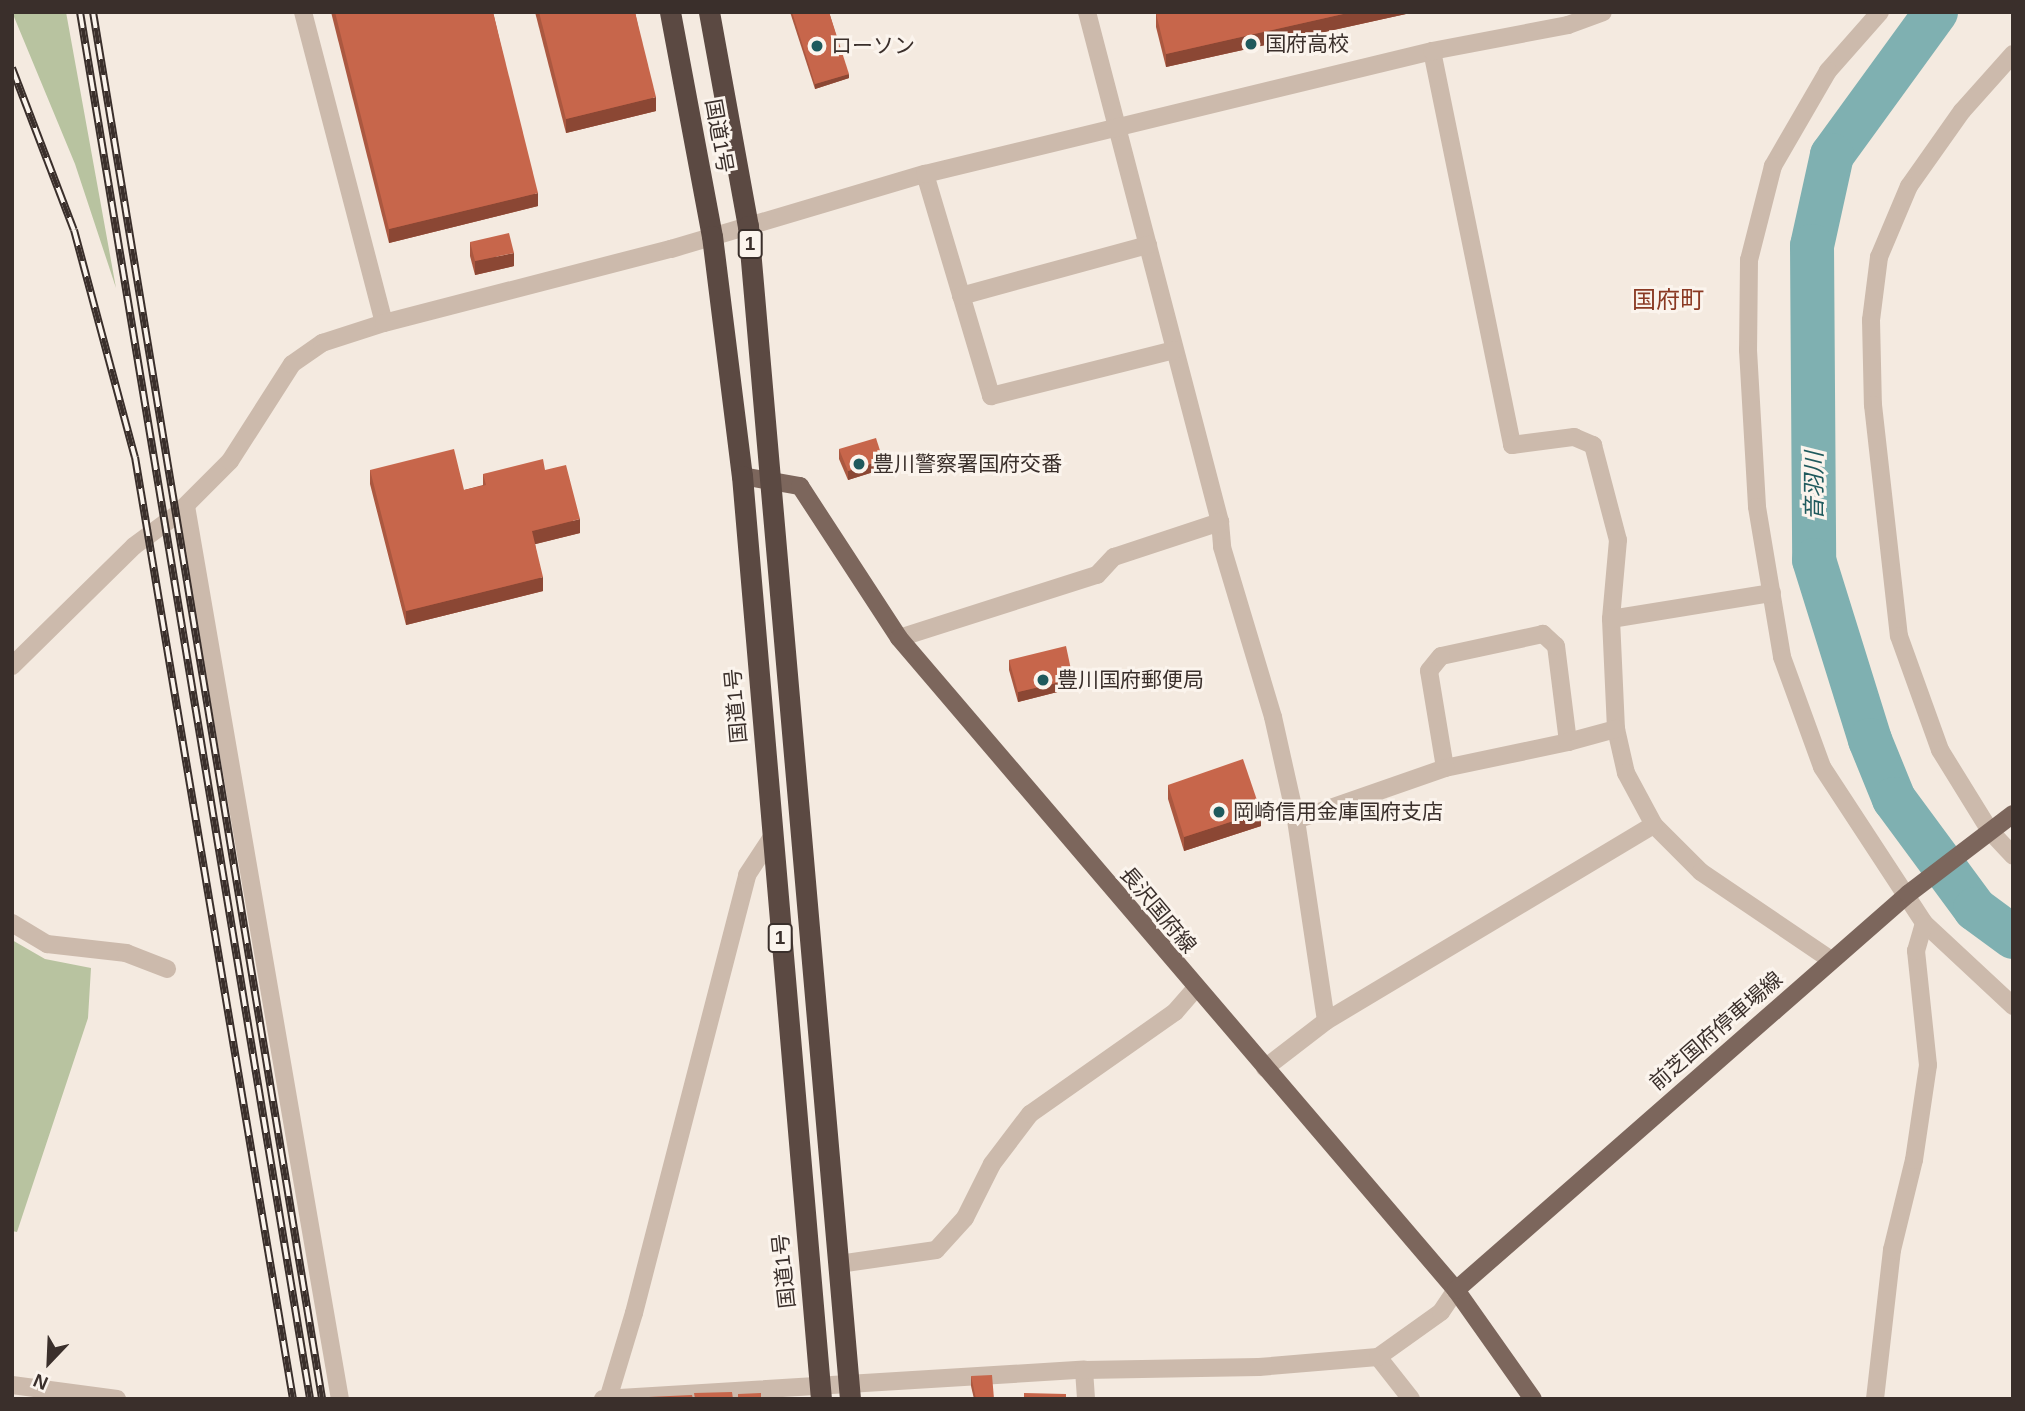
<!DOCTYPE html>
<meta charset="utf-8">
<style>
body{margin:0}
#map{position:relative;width:2025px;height:1411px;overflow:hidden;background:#f4eae0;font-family:Helvetica,"Noto Sans JP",sans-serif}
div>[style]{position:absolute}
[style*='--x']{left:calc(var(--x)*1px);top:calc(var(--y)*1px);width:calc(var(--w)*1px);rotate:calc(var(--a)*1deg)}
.green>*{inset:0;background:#b8c3a0}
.river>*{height:44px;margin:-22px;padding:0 22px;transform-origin:22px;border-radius:22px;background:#7fb0b1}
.minor>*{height:18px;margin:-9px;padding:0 9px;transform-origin:9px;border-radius:9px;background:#ccbaac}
.major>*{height:18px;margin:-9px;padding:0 9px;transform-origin:9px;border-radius:9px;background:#7c665c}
.highway>*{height:21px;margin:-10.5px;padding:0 10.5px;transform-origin:10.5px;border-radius:10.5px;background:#5b4942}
.rail>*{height:8px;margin-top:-4px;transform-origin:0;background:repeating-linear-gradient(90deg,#fbf4ed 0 16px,#3a2f2b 0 32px);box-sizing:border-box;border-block:2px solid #3a2f2b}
.wall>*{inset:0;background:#ab5840}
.shaded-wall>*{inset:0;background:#8b4734}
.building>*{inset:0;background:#c7664b}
.dots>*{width:19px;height:19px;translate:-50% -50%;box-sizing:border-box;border:4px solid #fbf4ed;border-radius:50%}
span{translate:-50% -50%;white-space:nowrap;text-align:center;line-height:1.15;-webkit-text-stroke:6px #fbf4ed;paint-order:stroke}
.shield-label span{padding:2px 5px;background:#fbf4ed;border:2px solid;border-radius:5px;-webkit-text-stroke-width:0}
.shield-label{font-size:19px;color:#3a2f2b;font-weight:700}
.poi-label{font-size:21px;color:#3a2f2b}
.left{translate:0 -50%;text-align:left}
.street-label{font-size:21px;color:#3a2f2b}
.water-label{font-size:23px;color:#1f5a5d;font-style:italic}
.quarter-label{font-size:24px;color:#8a3923}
.frame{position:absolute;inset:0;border:14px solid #3a2f2b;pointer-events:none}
.north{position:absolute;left:14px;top:1327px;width:70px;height:70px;-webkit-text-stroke:5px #fbf4ed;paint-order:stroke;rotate:203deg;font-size:19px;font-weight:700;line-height:28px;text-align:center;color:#3a2f2b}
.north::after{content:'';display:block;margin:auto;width:24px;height:32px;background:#3a2f2b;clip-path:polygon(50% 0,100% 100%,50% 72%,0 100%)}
</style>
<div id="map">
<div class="green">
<div style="clip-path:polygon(12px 12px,66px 12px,116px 288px,75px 164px)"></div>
<div style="clip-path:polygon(12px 940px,45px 959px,91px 968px,88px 1018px,17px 1232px,12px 1231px)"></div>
</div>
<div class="river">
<div style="--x:1936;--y:12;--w:177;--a:126"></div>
<div style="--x:1832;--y:155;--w:93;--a:102.4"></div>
<div style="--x:1812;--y:246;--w:314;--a:89.6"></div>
<div style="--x:1814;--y:560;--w:189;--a:72.7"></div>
<div style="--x:1870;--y:740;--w:64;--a:67.9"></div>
<div style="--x:1894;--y:799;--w:137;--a:53.6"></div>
<div style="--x:1975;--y:909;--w:47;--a:36.4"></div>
</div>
<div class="minor">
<div style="--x:303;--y:12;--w:321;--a:75.4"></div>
<div style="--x:1087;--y:12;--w:527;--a:75.38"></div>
<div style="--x:1220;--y:522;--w:25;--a:85"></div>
<div style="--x:1222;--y:547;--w:177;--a:73.3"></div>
<div style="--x:1273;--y:717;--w:106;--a:77.4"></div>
<div style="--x:1296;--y:820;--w:203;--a:81.5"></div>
<div style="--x:1880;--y:12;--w:79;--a:131.4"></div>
<div style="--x:1828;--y:71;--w:110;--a:120.1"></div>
<div style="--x:1773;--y:166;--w:97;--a:104.3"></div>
<div style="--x:1749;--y:260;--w:90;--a:90.6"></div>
<div style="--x:1748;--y:350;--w:157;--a:86.7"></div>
<div style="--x:1757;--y:507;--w:152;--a:80.5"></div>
<div style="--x:1782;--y:657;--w:117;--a:70"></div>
<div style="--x:1822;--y:767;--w:186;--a:56.8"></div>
<div style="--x:1924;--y:923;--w:122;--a:43"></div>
<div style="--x:1432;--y:51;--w:402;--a:78.5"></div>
<div style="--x:1512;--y:445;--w:63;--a:-7.4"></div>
<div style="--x:1574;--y:437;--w:21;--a:23"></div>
<div style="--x:1593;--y:445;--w:98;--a:75.3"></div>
<div style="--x:1618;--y:540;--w:79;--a:95.1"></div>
<div style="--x:1611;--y:619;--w:110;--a:87.4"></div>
<div style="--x:1616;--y:729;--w:45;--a:77.2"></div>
<div style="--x:1626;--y:773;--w:59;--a:61.7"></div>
<div style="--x:1654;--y:825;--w:66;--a:45"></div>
<div style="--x:1701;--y:872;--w:157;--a:34.1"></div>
<div style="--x:2013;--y:54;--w:76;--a:131.8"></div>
<div style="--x:1962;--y:111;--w:92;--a:125.2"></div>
<div style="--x:1909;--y:186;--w:77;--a:112.9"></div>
<div style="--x:1879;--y:257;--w:64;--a:97.2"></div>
<div style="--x:1871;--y:320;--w:85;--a:88.7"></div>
<div style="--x:1873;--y:405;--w:232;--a:83.6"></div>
<div style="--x:1899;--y:636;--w:121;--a:70.2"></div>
<div style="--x:1940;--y:750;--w:95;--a:58.3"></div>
<div style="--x:1990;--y:831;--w:34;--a:47"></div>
<div style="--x:925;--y:174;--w:232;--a:73.4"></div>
<div style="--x:991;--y:396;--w:189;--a:-14.1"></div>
<div style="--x:961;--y:296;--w:194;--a:-15.3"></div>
<div style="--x:186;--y:506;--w:906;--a:80.22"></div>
<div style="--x:1611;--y:619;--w:163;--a:-9.2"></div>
<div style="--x:899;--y:638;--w:208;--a:-17.7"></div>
<div style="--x:1097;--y:575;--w:25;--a:-47"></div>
<div style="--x:1114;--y:557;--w:112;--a:-18.3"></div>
<div style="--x:12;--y:666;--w:171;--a:-44.5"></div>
<div style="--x:134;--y:546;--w:52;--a:-36.4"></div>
<div style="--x:176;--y:515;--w:76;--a:-45"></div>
<div style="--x:230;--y:461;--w:115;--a:-57.4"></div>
<div style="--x:292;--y:364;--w:37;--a:-35"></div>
<div style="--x:322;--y:343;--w:65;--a:-17.9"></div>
<div style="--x:384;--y:323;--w:296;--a:-14.5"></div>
<div style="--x:671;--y:249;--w:265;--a:-16.5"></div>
<div style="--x:925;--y:174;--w:522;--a:-13.64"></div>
<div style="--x:1432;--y:51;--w:138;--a:-10.8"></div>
<div style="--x:1568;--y:25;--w:37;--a:-20"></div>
<div style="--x:1568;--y:742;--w:97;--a:-97.1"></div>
<div style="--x:1556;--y:646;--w:18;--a:-137"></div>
<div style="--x:1543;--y:634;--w:104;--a:167.8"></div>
<div style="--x:1441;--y:656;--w:19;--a:129"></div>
<div style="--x:1429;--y:671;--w:98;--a:80.6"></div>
<div style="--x:1445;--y:768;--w:126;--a:-11.9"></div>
<div style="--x:1568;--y:742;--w:50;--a:-15.2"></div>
<div style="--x:1296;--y:820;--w:158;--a:-19.2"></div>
<div style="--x:12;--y:923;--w:41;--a:31"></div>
<div style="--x:47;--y:944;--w:80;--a:6.5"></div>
<div style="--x:126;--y:953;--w:44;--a:21.3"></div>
<div style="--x:1265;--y:1068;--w:77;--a:-37.6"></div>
<div style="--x:1326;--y:1021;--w:382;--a:-30.9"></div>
<div style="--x:839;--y:1264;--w:98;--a:-8.2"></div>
<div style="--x:936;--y:1250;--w:43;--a:-47.8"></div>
<div style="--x:965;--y:1218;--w:60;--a:-63.4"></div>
<div style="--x:992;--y:1164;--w:63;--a:-52.8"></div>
<div style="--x:1030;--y:1114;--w:177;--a:-35.1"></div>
<div style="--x:1175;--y:1012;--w:30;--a:-49"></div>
<div style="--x:1378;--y:1357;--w:53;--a:51.8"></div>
<div style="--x:1084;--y:1370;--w:29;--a:86"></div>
<div style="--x:12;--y:1385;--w:106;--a:7.6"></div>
<div style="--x:603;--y:1399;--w:482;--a:-3.5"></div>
<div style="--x:1084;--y:1370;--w:175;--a:-1"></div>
<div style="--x:1259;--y:1367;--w:119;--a:-4.8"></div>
<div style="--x:1378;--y:1357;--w:77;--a:-35.5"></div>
<div style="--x:1441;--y:1312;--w:27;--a:-56"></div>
<div style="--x:608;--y:1399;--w:90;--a:-73.2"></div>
<div style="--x:634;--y:1313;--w:452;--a:-75.5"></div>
<div style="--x:747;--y:875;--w:45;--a:-56.7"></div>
<div style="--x:1875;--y:1399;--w:150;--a:-83.5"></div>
<div style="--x:1892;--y:1250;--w:93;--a:-76.3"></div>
<div style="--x:1914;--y:1160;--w:96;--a:-81.6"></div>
<div style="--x:1928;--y:1065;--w:115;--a:-96"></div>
<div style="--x:1916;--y:951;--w:29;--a:-74"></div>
</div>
<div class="major">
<div style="--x:742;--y:476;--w:59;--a:9.8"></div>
<div style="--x:800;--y:486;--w:181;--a:56.9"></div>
<div style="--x:899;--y:638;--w:858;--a:49.49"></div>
<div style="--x:1456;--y:1290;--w:133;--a:54.8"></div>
<div style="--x:1456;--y:1290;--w:601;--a:-41.22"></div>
<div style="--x:1908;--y:894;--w:132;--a:-37.3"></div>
</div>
<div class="highway">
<div style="--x:670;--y:12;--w:228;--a:79.4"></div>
<div style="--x:712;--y:236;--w:242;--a:82.9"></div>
<div style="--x:742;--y:476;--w:926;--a:85.11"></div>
<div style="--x:709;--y:12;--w:218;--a:79.7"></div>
<div style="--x:748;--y:226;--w:1177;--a:85.03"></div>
</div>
<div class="rail">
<div style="--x:80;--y:12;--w:1406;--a:80.58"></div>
<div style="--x:93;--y:12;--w:1406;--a:80.62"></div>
<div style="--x:12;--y:68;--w:173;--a:69.1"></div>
<div style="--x:74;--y:230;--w:235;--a:75"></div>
<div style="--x:135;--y:457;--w:955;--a:80.48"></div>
</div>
<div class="wall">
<div style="clip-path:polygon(331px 12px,493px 12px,538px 206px,389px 243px)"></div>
<div style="clip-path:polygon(535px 12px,635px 12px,656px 111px,566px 133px)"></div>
<div style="clip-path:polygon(790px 12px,829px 12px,849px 78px,815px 89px)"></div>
<div style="clip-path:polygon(1415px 12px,1166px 67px,1156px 27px,1156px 13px)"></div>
<div style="clip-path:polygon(470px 242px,514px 266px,475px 275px,470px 256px)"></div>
<div style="clip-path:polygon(839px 449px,883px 469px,848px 480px,839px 459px)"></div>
<div style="clip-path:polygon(370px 470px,464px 490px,483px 485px,483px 474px,545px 470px,580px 533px,535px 544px,543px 591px,406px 625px,370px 484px)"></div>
<div style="clip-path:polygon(1009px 660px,1073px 688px,1018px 702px,1009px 670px)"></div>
<div style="clip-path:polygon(1168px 785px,1261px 826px,1184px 851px,1168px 799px)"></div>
<div style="clip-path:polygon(971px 1376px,994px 1399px,974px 1399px,971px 1386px)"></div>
</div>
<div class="shaded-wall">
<div style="clip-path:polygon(1352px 12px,1415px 12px,1166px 67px,1166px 54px)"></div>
<div style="clip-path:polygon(849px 74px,849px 78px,815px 89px,815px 84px)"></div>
<div style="clip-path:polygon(656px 97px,656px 111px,566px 133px,566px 119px)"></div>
<div style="clip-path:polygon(538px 193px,538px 206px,389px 243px,389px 229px)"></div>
<div style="clip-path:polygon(514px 253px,514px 266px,475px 275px,475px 261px)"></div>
<div style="clip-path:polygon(883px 460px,883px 469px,848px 480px,848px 471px)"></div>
<div style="clip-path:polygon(580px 519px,580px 533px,532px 545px,532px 531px)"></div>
<div style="clip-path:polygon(543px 577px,543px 591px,406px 625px,406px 611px)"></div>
<div style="clip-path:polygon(1073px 679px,1073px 688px,1018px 702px,1018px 692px)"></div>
<div style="clip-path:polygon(1261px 812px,1261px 826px,1184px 851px,1184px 837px)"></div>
</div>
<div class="building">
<div style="clip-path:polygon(335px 12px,493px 12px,538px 193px,389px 229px)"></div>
<div style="clip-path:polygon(539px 12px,635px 12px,656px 97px,566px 119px)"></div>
<div style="clip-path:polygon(792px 12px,829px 12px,849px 74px,815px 84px)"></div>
<div style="clip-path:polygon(1158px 12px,1352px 12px,1166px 54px,1156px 13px)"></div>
<div style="clip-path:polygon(509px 233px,514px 253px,475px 261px,470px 242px)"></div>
<div style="clip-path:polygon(876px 438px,883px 460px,848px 471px,839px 449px)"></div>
<div style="clip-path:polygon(454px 449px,464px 490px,486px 485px,483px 474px,543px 459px,545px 470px,566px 465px,580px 519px,532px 531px,543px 577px,406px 611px,370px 470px)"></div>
<div style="clip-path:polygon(1066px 646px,1073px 679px,1018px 692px,1009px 660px)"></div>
<div style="clip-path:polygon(1243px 759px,1261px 812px,1184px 837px,1168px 785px)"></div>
<div style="clip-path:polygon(992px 1375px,994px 1399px,976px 1399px,971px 1376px)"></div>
<div style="clip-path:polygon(732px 1392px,733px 1399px,695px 1399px,694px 1393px)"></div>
<div style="clip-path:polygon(761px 1393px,761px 1399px,738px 1399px,738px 1394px)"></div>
<div style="clip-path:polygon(1024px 1393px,1066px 1394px,1066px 1399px,1024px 1399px)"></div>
<div style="clip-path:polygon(692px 1395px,693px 1399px,627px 1399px,627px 1398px)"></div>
</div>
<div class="dots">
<div style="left:1251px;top:44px;background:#1f5a5d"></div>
<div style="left:817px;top:46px;background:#1f5a5d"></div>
<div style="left:859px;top:464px;background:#1f5a5d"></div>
<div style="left:1043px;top:680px;background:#1f5a5d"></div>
<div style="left:1219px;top:812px;background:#1f5a5d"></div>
</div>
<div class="shield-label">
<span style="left:750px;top:244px">1</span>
<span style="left:780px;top:938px">1</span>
</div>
<div class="poi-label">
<span class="left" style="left:1265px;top:44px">国府高校</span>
<span class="left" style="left:831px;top:46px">ローソン</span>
<span class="left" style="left:873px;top:464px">豊川警察署国府交番</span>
<span class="left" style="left:1057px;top:680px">豊川国府郵便局</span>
<span class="left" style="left:1233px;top:812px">岡崎信用金庫国府支店</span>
</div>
<div class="street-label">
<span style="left:719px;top:136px;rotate:80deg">国道1号</span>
<span style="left:736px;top:706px;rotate:-95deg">国道1号</span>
<span style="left:1158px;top:910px;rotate:50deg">長沢国府線</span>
<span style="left:1716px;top:1031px;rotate:-41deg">前芝国府停車場線</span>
<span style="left:784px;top:1271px;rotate:-96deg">国道1号</span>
</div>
<div class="water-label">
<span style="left:1814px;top:486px;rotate:-90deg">音羽川</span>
</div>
<div class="quarter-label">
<span style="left:1668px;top:300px">国府町</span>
</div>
<div class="frame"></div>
<div class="north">N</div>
</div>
